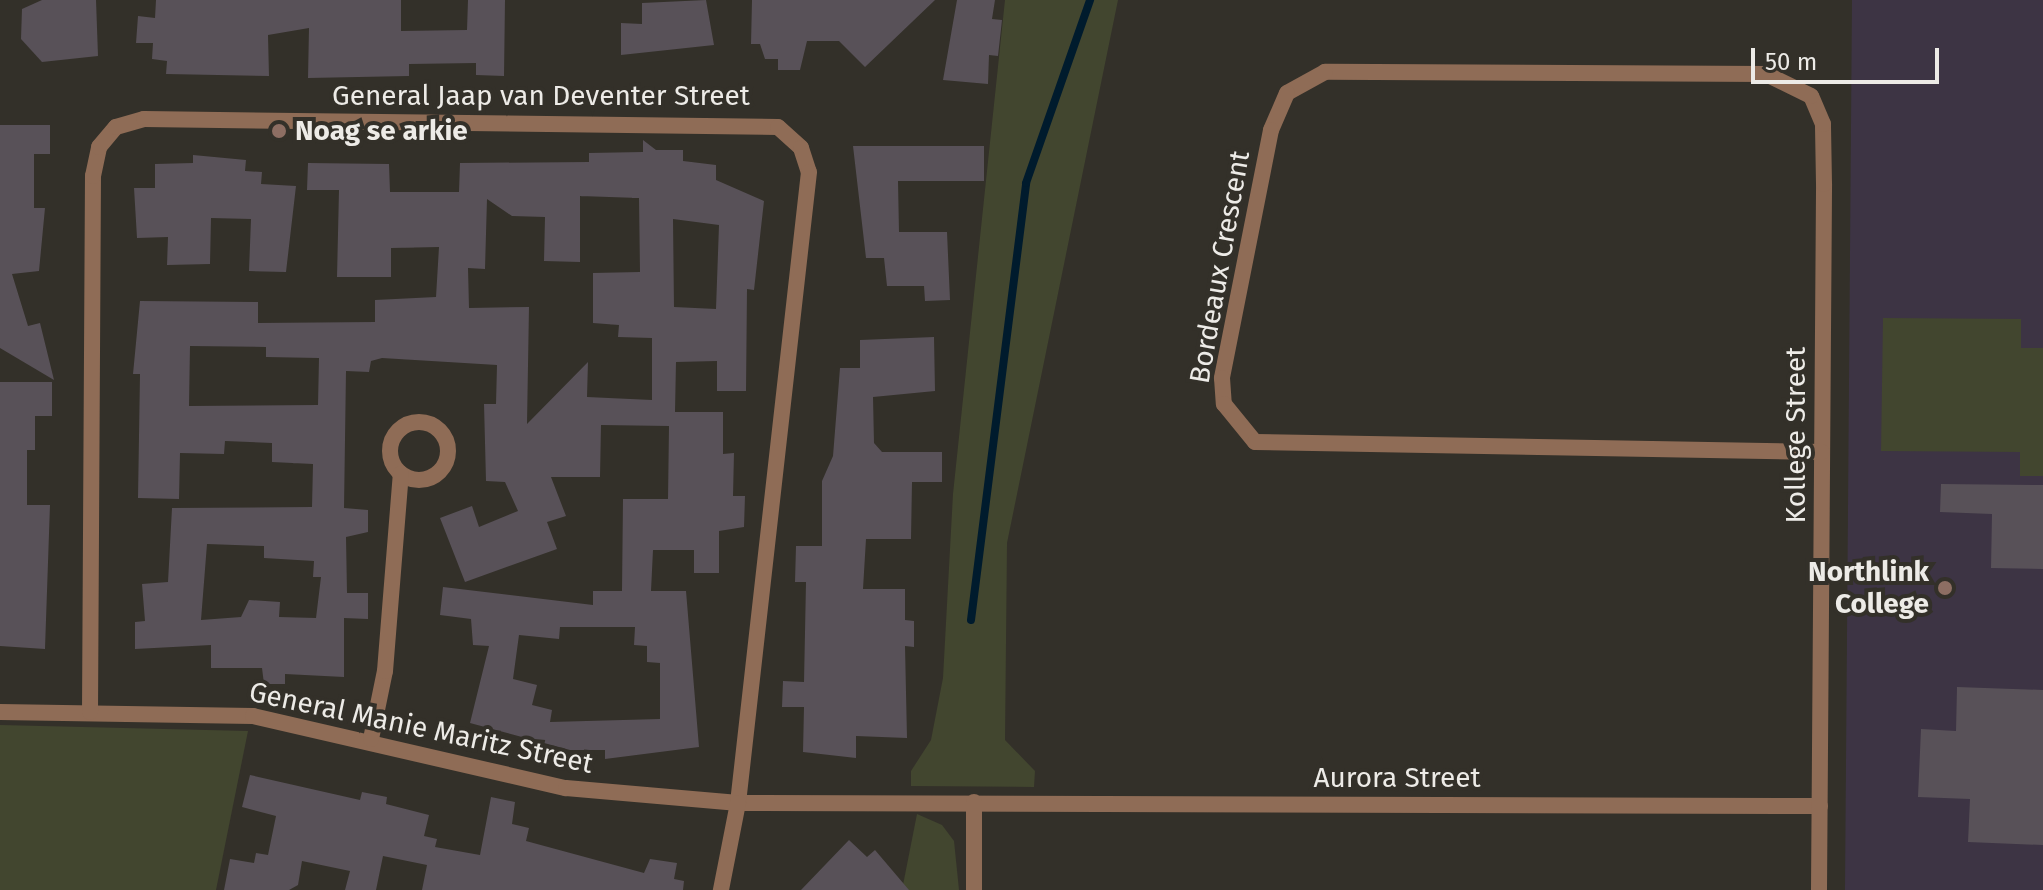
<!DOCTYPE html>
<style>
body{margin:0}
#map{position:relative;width:2043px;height:890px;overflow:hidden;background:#333029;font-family:"Fira Sans",sans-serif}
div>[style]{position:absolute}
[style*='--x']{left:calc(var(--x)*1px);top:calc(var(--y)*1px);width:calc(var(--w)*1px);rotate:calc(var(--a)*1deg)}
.education>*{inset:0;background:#3d3444}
.green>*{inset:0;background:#42462f}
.stream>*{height:8px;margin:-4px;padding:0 4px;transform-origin:4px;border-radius:4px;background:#001b2d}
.building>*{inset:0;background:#585158}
.street>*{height:16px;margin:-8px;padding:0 8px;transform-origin:8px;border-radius:8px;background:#8f6c56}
.street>.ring{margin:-8px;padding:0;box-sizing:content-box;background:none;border:16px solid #8f6c56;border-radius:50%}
.dots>*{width:22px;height:22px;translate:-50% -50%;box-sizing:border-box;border:4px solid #333029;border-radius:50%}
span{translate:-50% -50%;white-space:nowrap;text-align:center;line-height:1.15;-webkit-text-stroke:8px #333029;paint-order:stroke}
.street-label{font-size:28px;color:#edebe7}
.poi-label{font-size:28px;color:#edebe7;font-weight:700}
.left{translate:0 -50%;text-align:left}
.right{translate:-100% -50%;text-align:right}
.scale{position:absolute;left:1751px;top:48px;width:188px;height:36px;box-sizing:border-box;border:4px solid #edebe7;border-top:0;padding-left:10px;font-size:24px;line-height:28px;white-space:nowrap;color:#edebe7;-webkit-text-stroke:6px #333029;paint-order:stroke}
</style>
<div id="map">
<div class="education">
<div style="clip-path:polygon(1852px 0,2043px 0,2043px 890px,1845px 890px)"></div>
</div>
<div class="green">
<div style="clip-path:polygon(1005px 0,1118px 0,1007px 543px,1005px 740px,1035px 771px,1034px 787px,911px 786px,911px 771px,931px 740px,943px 678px,953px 494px)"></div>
<div style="clip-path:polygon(1883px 318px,2021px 319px,2021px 348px,2043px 348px,2043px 476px,2020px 476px,2020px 452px,1881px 451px)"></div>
<div style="clip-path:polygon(0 725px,248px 731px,216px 890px,0 890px)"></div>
<div style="clip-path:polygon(917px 814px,942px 825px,954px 841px,959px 890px,902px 890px)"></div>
</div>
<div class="stream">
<div style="--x:971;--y:620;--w:440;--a:-82.8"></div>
<div style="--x:1026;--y:183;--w:194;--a:-70.7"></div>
</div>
<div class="building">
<div style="clip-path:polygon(42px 0,96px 0,98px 56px,42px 62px,21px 39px,22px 9px)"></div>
<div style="clip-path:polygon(156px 0,401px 0,401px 31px,467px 30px,468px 0,505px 0,504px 76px,476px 75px,476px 63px,409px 64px,409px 76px,308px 78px,309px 28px,268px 35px,269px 76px,166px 74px,167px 61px,152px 59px,153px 43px,136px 43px,138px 16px,155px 18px)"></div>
<div style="clip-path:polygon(706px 0,714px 45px,621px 55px,621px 23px,642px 24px,642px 3px)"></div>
<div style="clip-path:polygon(752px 0,935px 0,865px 67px,839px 41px,807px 41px,800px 70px,778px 70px,778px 59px,765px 59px,760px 44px,751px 44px)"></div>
<div style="clip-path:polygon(957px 0,995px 0,992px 19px,1002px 20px,998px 56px,989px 55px,988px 84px,943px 80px)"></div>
<div style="clip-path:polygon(0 125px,50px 125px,50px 154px,34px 154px,34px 208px,45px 208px,39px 271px,12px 274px,28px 326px,40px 323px,54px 380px,0 348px)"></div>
<div style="clip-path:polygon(evenodd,643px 140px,656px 150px,683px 150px,683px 161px,716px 165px,716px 180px,764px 201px,754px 290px,747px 289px,746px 391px,717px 391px,717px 361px,676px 362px,675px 412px,723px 412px,723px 454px,734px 453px,733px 496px,745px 496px,744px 527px,719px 531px,719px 573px,694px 573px,694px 550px,653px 550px,651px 591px,686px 591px,699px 747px,605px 759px,605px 750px,570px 750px,470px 723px,489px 646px,473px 645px,471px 619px,440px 615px,443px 587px,593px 605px,593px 591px,622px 591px,623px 499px,668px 499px,669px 426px,601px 425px,600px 477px,551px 477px,566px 516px,547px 522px,557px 549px,465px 582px,440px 518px,472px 506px,479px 527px,518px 511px,505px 482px,486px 481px,484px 404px,496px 404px,497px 365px,382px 358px,371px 361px,369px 372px,346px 371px,344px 508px,368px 510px,368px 532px,346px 537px,347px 593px,368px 593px,368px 619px,344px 618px,344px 677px,285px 674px,285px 684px,264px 684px,262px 668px,211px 668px,211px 645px,135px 649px,135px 622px,145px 621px,142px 584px,168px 582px,172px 508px,312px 507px,313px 464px,272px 462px,272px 443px,225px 441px,224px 454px,180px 453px,179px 499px,138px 498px,140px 374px,133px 374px,140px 301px,258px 302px,258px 323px,375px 322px,375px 300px,436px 297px,439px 247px,391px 248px,391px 277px,337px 277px,339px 190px,307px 190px,308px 163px,389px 164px,390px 192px,459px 192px,460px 163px,589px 162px,589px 153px,643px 152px,643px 140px,580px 196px,639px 198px,640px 272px,593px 273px,593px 323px,619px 325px,618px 337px,652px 338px,652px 400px,587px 397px,588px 362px,527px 424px,529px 307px,469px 308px,468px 268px,485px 269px,487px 199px,512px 216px,545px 217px,544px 261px,580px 262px,580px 196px,643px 140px,673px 219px,719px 225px,716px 309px,674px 307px,673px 219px,643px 140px,190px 346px,266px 347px,266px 357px,319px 358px,318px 405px,189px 406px,190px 346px,643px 140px,207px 544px,264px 546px,264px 558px,314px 561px,313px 577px,321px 577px,316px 618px,279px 617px,280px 602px,249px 600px,241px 617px,201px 620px,207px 544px,643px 140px,560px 627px,635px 627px,634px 645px,647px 646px,647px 662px,660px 663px,660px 719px,550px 722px,552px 710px,532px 705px,537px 685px,513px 679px,519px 635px,559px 639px,560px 627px)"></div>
<div style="clip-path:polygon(853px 146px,984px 146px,984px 181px,898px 181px,899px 232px,947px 232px,950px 300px,925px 301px,924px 286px,887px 286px,884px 258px,866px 258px)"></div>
<div style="clip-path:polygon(193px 155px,246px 160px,245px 171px,262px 172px,261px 184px,296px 186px,286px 272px,249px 271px,251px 219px,211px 218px,210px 264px,167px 265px,168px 237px,137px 238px,134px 188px,155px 188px,155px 164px,193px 163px)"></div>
<div style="clip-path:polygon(934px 337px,935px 391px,873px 397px,874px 443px,882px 452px,942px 452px,942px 482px,912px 482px,911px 539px,866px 539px,863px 589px,905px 589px,905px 620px,914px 621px,914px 647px,905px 646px,907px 738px,856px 736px,856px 758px,803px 752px,804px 707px,782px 707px,783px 681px,804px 682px,806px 582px,795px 582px,796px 546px,822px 546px,822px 481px,833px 456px,840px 368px,860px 368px,860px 340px)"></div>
<div style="clip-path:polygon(0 382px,52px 382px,52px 416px,35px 416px,35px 450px,27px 450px,27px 505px,50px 505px,45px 649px,0 646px)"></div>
<div style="clip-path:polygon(1941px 484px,2043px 485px,2043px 569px,1991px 568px,1992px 514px,1940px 512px)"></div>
<div style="clip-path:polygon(1957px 687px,2043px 690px,2043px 845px,1968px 842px,1970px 799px,1918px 797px,1921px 729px,1956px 731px)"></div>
<div style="clip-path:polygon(250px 775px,360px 800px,362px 792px,387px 797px,386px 804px,429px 815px,424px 836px,437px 839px,435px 847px,480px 855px,491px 797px,515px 802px,512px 824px,529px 828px,526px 841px,644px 873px,650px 859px,677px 863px,674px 879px,684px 881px,683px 890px,422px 890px,427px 865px,383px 856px,376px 890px,345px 890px,350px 871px,302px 861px,298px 885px,289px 890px,224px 890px,230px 859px,254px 863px,256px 853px,268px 855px,276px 816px,242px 807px)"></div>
<div style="clip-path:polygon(849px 840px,867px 857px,875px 850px,909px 890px,801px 890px)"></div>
</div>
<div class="street">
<div class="ring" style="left:390px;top:422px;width:42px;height:42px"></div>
<div style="--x:0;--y:712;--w:253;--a:0.9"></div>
<div style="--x:253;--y:716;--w:321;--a:13"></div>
<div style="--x:566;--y:788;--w:173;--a:5"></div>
<div style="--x:738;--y:803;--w:1082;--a:0.16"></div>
<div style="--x:90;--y:712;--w:536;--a:-89.68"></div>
<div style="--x:93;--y:176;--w:30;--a:-78"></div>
<div style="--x:99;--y:147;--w:26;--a:-50"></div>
<div style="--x:116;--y:127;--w:29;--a:-16"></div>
<div style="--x:144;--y:119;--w:634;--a:0.72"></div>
<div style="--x:778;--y:127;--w:31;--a:42"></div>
<div style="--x:801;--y:148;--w:25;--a:72"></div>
<div style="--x:809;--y:172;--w:635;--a:96.42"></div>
<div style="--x:738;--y:803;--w:89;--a:101.1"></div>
<div style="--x:371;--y:739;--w:69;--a:-78.4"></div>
<div style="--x:385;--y:671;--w:198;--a:-85.4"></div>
<div style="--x:974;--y:890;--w:88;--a:-90"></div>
<div style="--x:1819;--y:890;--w:706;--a:-89.59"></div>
<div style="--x:1824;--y:184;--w:60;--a:-91"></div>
<div style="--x:1823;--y:124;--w:30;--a:-113"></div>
<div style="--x:1811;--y:96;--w:50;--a:-153.9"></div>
<div style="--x:1766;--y:74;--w:441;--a:-179.7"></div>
<div style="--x:1325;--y:72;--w:43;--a:151.1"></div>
<div style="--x:1287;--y:93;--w:40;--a:113.4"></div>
<div style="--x:1271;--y:130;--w:253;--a:101.2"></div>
<div style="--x:1222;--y:378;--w:26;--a:86"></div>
<div style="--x:1224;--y:404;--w:49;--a:50.8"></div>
<div style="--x:1255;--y:442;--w:567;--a:1.01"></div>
</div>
<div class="dots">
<div style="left:279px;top:131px;background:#8d6e63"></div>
<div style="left:1945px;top:588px;background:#8d6e63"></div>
</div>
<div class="street-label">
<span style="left:541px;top:96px">General Jaap van Deventer Street</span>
<span style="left:1220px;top:267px;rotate:-80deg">Bordeaux Crescent</span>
<span style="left:1796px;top:435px;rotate:-90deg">Kollege Street</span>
<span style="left:421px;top:728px;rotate:12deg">General Manie Maritz Street</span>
<span style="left:1397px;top:778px">Aurora Street</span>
</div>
<div class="poi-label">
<span class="left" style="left:295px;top:131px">Noag se arkie</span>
<span class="right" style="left:1929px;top:588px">Northlink<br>College</span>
</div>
<div class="scale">50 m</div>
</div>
